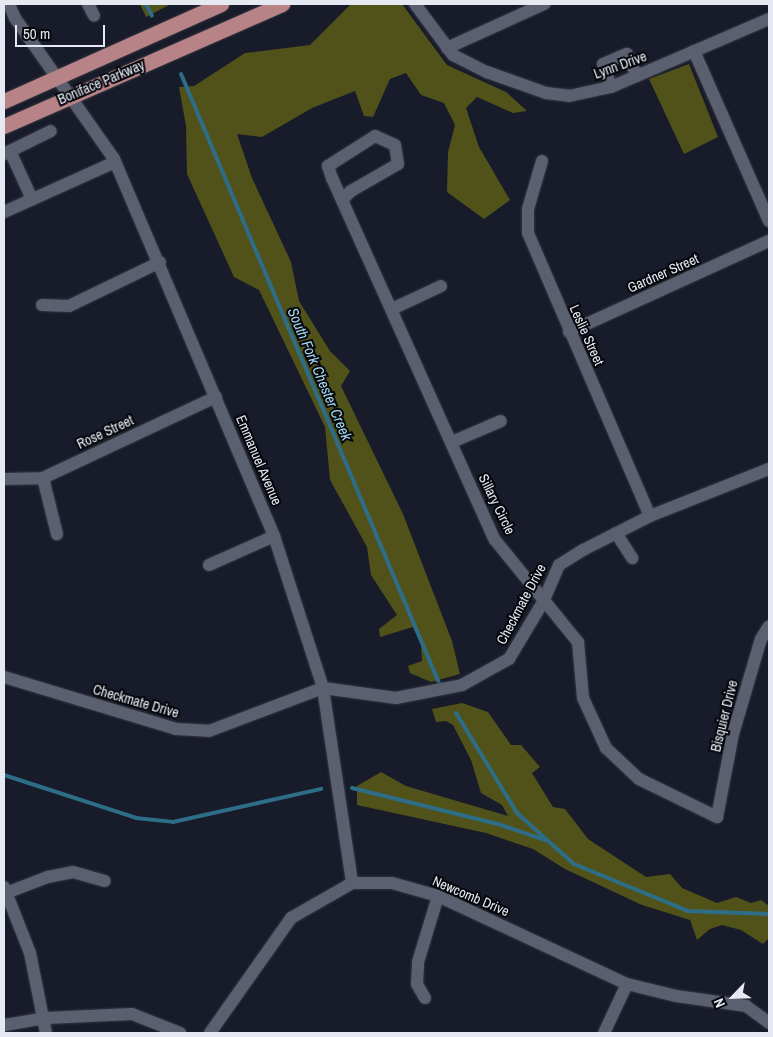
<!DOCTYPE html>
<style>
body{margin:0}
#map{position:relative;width:773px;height:1037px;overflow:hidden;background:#181b29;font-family:"Archivo Narrow",sans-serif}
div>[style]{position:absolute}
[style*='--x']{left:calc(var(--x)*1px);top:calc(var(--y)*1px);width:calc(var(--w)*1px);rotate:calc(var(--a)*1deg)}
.forest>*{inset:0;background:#50521a}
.stream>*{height:4px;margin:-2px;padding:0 2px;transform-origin:2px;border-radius:2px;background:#2e6d87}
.roads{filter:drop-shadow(0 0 1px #363842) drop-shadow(0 0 1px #363842)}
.minor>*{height:12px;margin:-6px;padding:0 6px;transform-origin:6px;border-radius:6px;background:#5b6070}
.major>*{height:15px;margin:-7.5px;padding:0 7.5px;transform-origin:7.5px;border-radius:7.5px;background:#b78387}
span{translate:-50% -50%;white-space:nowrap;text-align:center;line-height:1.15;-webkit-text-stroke:4px #05070c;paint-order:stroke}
.street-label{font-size:14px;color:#e6e9f2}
.water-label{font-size:15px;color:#a4d7ef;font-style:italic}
.frame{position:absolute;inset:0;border:5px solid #e6e9f2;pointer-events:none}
.north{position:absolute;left:708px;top:972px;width:50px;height:50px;-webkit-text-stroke:4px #05070c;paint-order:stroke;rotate:246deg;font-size:14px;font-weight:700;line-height:20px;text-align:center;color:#e6e9f2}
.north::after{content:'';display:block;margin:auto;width:18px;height:22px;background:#e6e9f2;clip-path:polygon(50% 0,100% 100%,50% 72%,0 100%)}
.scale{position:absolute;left:15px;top:25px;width:90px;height:22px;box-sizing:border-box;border:2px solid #e6e9f2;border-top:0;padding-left:6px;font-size:15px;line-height:18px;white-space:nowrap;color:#e6e9f2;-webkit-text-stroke:4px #05070c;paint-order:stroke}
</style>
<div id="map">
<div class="forest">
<div style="clip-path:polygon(140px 4px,171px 4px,146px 17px)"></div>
<div style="clip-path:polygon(351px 4px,402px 4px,447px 65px,506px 92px,527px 111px,513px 113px,477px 97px,466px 108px,479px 147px,510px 200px,484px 219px,447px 192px,448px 152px,455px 125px,444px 103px,421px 95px,406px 73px,390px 79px,373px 117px,364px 116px,355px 91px,312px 108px,262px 137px,237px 134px,252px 178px,291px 262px,299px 301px,330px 351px,350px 371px,341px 386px,403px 514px,452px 641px,460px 674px,431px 682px,410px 673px,408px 666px,422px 661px,421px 644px,413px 627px,380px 637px,379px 629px,397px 615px,371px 575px,367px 547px,330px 480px,325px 427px,259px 290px,234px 277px,187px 174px,186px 126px,179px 87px,194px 86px,245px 53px,310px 45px)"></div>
<div style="clip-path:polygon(689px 64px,718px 137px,684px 154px,649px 79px)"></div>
<div style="clip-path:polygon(462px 703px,488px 712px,511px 745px,521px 745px,540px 767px,532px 773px,553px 807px,565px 809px,588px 839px,646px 877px,670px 874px,682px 888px,717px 903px,736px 897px,751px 903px,761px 900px,769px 906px,769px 938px,763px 944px,741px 930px,722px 925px,710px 929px,697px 940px,690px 920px,642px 905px,565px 869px,533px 849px,486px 833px,357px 805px,357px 786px,381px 772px,406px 786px,508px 816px,502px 805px,481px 793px,471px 760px,453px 725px,446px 721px,436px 722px,432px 709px)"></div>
</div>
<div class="stream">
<div style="--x:146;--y:4;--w:13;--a:63"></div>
<div style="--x:181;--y:74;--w:661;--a:67.04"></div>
<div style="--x:456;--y:713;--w:117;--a:58.6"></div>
<div style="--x:517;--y:813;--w:76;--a:41.8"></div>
<div style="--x:574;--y:864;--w:123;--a:22.4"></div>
<div style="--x:688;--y:911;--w:81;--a:2.1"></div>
<div style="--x:4;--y:775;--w:139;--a:18"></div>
<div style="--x:136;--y:818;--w:37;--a:6"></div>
<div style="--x:173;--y:822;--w:152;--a:-12.6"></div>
<div style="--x:352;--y:788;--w:150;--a:13.9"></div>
<div style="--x:498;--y:824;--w:50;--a:18.8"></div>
</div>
<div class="roads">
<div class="minor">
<div style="--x:9;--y:4;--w:15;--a:67"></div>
<div style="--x:15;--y:18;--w:172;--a:54.9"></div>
<div style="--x:114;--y:159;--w:410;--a:67"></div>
<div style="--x:274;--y:536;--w:160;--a:72.1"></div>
<div style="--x:323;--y:688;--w:197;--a:81.5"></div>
<div style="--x:88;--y:4;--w:13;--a:63"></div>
<div style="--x:415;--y:4;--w:64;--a:53.3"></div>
<div style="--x:453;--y:55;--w:38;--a:27"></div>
<div style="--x:487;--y:72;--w:63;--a:19.6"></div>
<div style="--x:546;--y:93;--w:23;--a:7"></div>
<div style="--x:569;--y:96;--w:43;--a:-12.1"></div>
<div style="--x:611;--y:87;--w:172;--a:-23.3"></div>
<div style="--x:447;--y:48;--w:107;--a:-24.4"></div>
<div style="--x:694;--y:51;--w:186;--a:66.2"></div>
<div style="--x:611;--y:87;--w:24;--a:-109"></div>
<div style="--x:603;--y:64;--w:26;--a:-23"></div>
<div style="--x:627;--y:54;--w:24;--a:66"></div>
<div style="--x:10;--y:151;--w:53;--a:65.4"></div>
<div style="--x:4;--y:154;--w:52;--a:-26.1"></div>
<div style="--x:542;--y:161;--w:50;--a:106.3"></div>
<div style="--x:528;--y:209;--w:24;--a:90"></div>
<div style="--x:528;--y:233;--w:308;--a:66.7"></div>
<div style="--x:342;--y:200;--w:13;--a:-45"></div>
<div style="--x:351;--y:191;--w:54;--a:-29.9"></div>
<div style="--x:398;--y:164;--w:19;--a:-99"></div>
<div style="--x:395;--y:145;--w:22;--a:-156"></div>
<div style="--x:375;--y:136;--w:56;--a:147.4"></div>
<div style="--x:328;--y:166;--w:13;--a:72"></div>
<div style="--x:332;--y:178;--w:397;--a:65.8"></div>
<div style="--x:495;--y:540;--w:132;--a:50.9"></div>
<div style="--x:578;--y:642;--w:56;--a:84.9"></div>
<div style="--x:583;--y:698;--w:55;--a:65.3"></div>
<div style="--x:606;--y:748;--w:45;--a:43.2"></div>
<div style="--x:639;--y:779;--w:87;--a:26"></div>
<div style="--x:717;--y:817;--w:85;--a:-79.1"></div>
<div style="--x:733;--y:734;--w:99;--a:-73.6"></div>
<div style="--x:761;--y:639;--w:15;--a:-58"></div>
<div style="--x:4;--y:212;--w:122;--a:-24.2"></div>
<div style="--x:42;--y:305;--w:27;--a:2"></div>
<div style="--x:69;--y:306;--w:101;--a:-25.8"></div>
<div style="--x:392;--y:309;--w:54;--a:-25.1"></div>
<div style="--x:569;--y:332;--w:220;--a:-24.5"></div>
<div style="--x:452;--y:442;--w:53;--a:-23.2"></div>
<div style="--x:43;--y:478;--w:58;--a:76"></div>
<div style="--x:4;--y:479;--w:39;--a:-1"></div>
<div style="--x:43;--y:478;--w:191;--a:-25.1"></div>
<div style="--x:616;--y:533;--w:30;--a:57"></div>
<div style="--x:209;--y:565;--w:71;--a:-24"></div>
<div style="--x:4;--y:677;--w:180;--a:16.8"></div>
<div style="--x:176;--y:729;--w:33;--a:3"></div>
<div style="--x:209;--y:731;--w:122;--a:-20.7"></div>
<div style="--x:323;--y:688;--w:74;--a:7.8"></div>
<div style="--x:396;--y:698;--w:67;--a:-11.1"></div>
<div style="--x:462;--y:685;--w:54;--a:-29"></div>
<div style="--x:509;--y:659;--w:66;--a:-59.2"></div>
<div style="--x:543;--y:602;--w:40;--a:-66.6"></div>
<div style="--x:559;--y:565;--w:28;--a:-32"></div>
<div style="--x:583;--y:550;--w:75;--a:-26.9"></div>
<div style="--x:650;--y:516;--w:128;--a:-21.6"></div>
<div style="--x:4;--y:887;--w:71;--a:68.5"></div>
<div style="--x:30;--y:953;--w:82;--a:78.7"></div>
<div style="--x:6;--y:893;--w:45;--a:-20.9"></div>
<div style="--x:48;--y:877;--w:25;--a:-11"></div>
<div style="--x:73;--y:872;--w:33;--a:16"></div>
<div style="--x:425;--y:998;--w:16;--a:-120"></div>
<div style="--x:417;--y:984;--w:22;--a:-87"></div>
<div style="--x:418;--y:962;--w:69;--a:-73.1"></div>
<div style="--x:5;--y:1025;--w:42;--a:-9.7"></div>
<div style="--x:46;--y:1018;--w:86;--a:-2.7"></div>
<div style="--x:132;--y:1014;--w:52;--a:21.6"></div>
<div style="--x:210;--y:1033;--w:141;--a:-54.8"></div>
<div style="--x:291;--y:918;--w:70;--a:-29.8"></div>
<div style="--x:352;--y:883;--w:40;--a:0"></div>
<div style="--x:392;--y:883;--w:48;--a:15.8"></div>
<div style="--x:438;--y:896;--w:208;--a:25"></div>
<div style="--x:627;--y:984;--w:50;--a:13.8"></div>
<div style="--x:676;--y:996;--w:71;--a:8.1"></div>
<div style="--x:746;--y:1006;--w:29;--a:36"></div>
<div style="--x:604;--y:1033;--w:54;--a:-64.9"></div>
</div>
<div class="major">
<div style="--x:4;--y:101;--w:238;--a:-24.1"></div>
<div style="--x:4;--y:126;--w:304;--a:-23.7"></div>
</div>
</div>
<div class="street-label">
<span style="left:620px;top:65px;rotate:-20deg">Lynn Drive</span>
<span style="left:101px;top:82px;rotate:-23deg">Boniface Parkway</span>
<span style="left:663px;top:273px;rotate:-24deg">Gardner Street</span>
<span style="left:587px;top:335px;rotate:66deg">Leslie Street</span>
<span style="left:105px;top:432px;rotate:-25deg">Rose Street</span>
<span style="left:259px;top:460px;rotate:67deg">Emmanuel Avenue</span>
<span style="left:497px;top:504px;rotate:64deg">Sillary Circle</span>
<span style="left:521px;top:604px;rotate:-62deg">Checkmate Drive</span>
<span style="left:136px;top:701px;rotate:16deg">Checkmate Drive</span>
<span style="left:724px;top:716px;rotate:-76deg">Bisquier Drive</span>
<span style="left:471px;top:896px;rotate:23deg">Newcomb Drive</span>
</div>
<div class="water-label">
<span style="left:320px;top:374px;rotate:67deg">South Fork Chester Creek</span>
</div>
<div class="frame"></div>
<div class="north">N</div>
<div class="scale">50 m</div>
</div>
